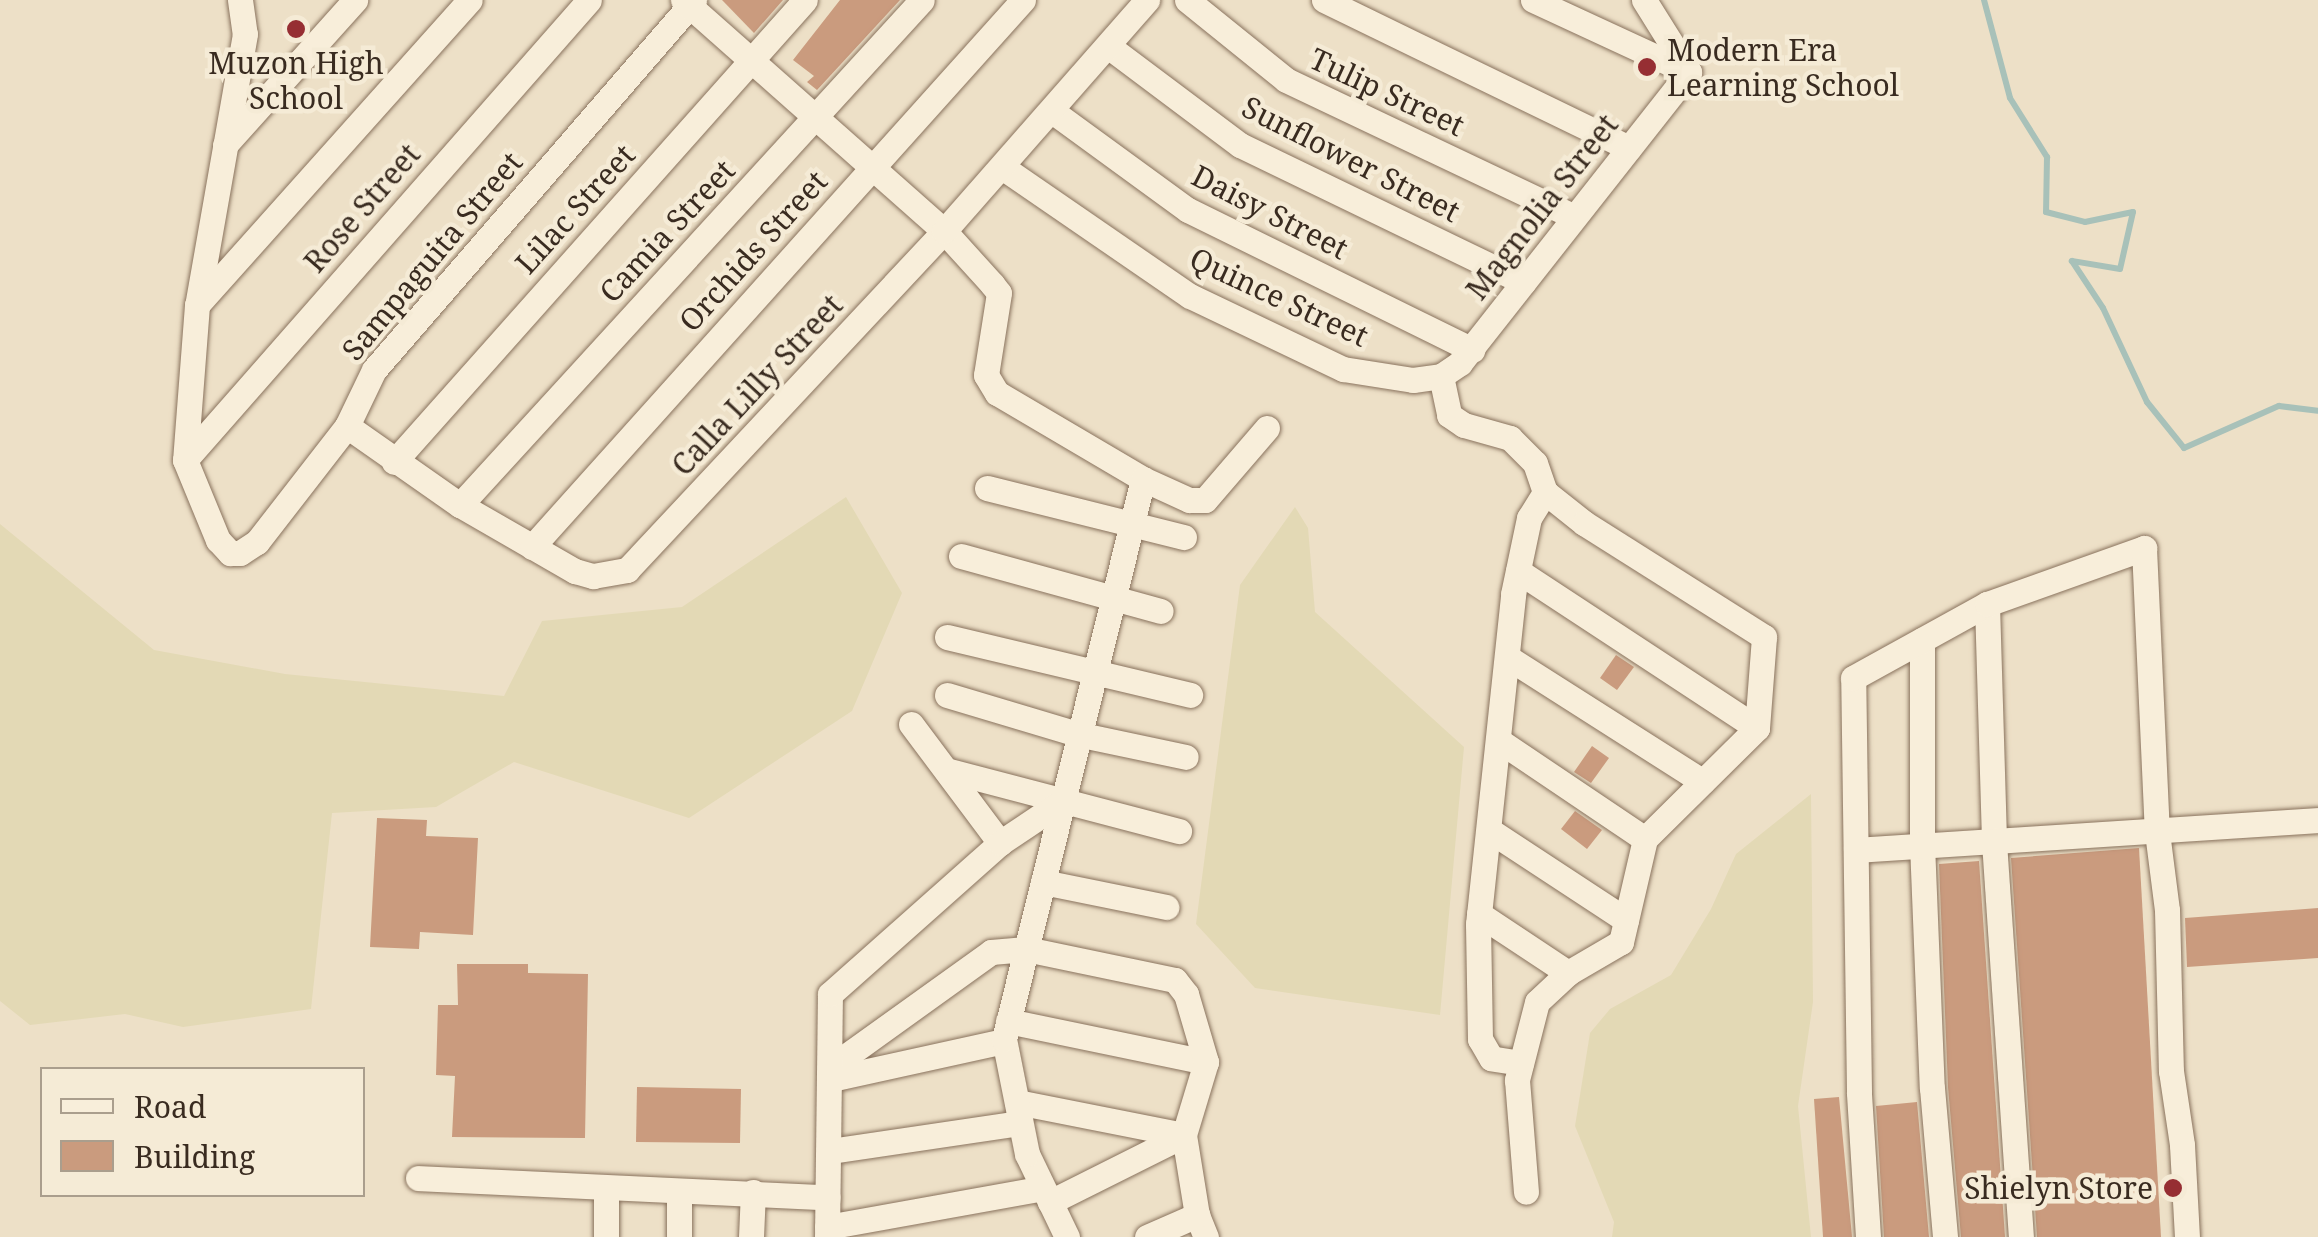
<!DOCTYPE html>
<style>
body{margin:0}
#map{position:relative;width:2318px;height:1237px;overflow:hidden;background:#ede0c7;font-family:"Noto Serif",serif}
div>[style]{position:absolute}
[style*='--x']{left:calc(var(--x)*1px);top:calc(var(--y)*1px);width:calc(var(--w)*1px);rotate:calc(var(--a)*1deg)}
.farmland>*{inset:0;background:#e3d9b5}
.stream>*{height:6px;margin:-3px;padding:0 3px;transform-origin:3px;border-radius:3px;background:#a8c1b9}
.building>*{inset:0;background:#ca9b7e}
.roads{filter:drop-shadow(0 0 2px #89725d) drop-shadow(0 0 2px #89725d)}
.street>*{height:25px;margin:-12.5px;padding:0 12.5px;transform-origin:12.5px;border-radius:12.5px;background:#f8eeda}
.dots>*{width:28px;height:28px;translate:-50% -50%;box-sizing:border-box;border:5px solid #f5ebd6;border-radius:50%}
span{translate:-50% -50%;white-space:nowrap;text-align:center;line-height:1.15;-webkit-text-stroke:9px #f5ebd6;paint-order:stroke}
.poi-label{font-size:30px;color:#392b20}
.left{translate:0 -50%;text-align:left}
.right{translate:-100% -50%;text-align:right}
.street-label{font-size:30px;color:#392b20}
.legend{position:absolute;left:40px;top:1067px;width:325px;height:130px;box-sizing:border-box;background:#f5ebd6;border:2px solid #aa9e8d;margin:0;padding:12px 18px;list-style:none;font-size:30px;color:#392b20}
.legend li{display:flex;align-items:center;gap:20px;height:50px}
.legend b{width:50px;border:2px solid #aa9e8d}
</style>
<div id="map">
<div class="farmland">
<div style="clip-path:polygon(846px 497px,902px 593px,852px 711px,689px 818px,514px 762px,436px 807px,332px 813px,311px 1009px,183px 1027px,125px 1014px,30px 1025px,0 1001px,0 524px,154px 650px,285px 674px,504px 696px,542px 621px,682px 607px)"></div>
<div style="clip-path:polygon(1295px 507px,1308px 528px,1315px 612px,1464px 747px,1440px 1015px,1255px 988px,1196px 924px,1240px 585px)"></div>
<div style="clip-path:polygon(1811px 794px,1813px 1002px,1798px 1106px,1811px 1237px,1612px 1237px,1614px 1222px,1575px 1126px,1590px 1033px,1610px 1009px,1671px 975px,1711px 909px,1736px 854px)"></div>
</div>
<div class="stream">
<div style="--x:1984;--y:0;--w:101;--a:75.1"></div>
<div style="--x:2010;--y:98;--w:70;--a:57.9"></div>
<div style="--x:2047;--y:157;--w:55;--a:91"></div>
<div style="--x:2046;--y:212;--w:40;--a:14.4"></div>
<div style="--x:2085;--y:222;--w:49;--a:-11.8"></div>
<div style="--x:2133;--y:212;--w:58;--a:102.8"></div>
<div style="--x:2120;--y:269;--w:49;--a:-170.5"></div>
<div style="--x:2072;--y:261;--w:56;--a:56.6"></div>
<div style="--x:2103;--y:308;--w:104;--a:64.9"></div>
<div style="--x:2147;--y:402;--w:59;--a:51.2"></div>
<div style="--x:2184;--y:448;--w:104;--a:-23.9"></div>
<div style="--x:2279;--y:406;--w:39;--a:7"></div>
</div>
<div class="building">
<div style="clip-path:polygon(722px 0,783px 0,754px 33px)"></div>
<div style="clip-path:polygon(840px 0,900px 0,817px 90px,807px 82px,814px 76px,793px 60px)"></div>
<div style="clip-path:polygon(1616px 655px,1634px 667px,1617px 690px,1600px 678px)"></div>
<div style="clip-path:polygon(1592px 746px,1609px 758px,1591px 783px,1574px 772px)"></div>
<div style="clip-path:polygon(1575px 811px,1602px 830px,1587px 849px,1561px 829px)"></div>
<div style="clip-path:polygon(377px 818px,427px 820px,426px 836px,478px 838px,473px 935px,420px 932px,419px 949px,370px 947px)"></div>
<div style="clip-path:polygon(2139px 848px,2161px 1237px,2037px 1237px,2011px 858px)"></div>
<div style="clip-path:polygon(1979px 861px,2005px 1237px,1961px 1237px,1948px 1087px,1939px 864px)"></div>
<div style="clip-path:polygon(2318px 908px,2318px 958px,2187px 967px,2185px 918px)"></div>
<div style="clip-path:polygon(457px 964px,528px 964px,528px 973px,588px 974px,585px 1138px,452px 1137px,455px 1076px,436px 1075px,438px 1005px,458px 1005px)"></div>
<div style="clip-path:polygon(637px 1087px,741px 1089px,740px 1143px,636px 1142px)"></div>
<div style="clip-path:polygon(1839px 1097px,1852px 1237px,1823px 1237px,1814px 1099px)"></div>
<div style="clip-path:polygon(1917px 1102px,1929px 1237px,1884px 1237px,1876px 1106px)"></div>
</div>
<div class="roads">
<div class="street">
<div style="--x:240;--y:0;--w:34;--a:82"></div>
<div style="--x:245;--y:34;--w:275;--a:100"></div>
<div style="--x:197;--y:305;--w:155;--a:94.4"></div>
<div style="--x:185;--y:460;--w:87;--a:67.6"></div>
<div style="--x:218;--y:540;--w:18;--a:47"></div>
<div style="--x:230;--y:553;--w:10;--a:0"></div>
<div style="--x:240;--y:553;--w:20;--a:-33"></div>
<div style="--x:257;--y:542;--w:147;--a:-52.2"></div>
<div style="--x:347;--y:426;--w:62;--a:-64.3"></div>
<div style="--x:374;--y:370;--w:489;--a:-49.1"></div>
<div style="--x:683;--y:0;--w:349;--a:41.5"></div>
<div style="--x:944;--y:231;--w:72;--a:47.8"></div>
<div style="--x:992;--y:284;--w:11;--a:52"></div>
<div style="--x:999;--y:293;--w:83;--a:99"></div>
<div style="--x:986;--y:375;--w:21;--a:59"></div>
<div style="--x:997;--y:393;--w:169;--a:30.5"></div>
<div style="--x:1143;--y:479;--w:51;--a:24.5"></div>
<div style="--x:1189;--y:500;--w:16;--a:0"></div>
<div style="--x:1205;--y:500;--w:95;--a:-49.3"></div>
<div style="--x:1187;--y:0;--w:127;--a:38.9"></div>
<div style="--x:1286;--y:80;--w:319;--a:25.4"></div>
<div style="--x:1324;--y:0;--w:339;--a:25.9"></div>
<div style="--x:1533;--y:0;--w:172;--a:24.8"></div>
<div style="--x:1644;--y:0;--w:85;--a:58"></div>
<div style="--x:1108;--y:46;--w:165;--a:36.9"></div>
<div style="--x:1240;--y:145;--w:315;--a:25.8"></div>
<div style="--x:1052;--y:111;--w:168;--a:36.1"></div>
<div style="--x:1188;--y:210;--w:317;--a:26.2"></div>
<div style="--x:225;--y:145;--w:195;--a:-48.1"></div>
<div style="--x:1002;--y:167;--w:228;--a:34.5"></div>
<div style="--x:1190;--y:296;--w:170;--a:25.5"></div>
<div style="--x:1343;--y:369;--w:71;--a:8.9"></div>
<div style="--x:1413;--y:380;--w:28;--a:-8"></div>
<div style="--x:1441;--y:376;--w:23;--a:-34"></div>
<div style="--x:1460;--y:363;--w:370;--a:-51.8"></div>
<div style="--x:197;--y:305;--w:409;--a:-48.2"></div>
<div style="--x:1441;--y:376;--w:40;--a:78"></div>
<div style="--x:1449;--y:415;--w:18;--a:34"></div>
<div style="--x:1464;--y:425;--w:48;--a:15.8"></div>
<div style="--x:1510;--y:438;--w:35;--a:45"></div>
<div style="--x:1535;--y:463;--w:31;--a:71"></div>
<div style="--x:1545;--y:492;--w:50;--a:38.5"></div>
<div style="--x:1584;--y:523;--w:213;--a:32.3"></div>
<div style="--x:1764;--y:637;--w:91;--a:94.4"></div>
<div style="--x:1757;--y:728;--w:158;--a:135.3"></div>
<div style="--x:1645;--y:839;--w:106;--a:103.1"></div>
<div style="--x:1621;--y:942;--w:61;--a:149.7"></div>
<div style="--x:1568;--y:973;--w:42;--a:136.9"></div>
<div style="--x:1537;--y:1002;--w:81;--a:104.4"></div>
<div style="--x:1517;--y:1080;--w:112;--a:85.4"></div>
<div style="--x:347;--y:426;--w:138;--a:35"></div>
<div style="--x:460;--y:505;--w:133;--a:29.9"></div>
<div style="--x:575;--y:571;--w:19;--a:16"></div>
<div style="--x:593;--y:576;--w:35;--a:-10"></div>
<div style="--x:627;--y:570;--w:464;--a:-46.9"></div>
<div style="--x:944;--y:231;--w:308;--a:-48.7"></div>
<div style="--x:185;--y:460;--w:612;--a:-48.71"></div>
<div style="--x:394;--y:462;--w:618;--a:-48.34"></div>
<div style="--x:987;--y:488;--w:203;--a:14"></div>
<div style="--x:460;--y:505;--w:684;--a:-47.55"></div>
<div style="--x:532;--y:547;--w:735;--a:-48.09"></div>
<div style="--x:961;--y:556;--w:207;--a:15.4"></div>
<div style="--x:1518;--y:571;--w:286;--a:33.3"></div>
<div style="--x:1987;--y:604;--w:238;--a:88.3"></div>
<div style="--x:1994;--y:842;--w:396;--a:86.1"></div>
<div style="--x:947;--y:637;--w:250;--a:13.4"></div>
<div style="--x:1922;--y:640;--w:204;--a:90"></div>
<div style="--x:1922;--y:844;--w:244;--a:87.7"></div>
<div style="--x:1932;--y:1088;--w:150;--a:85"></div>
<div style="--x:1507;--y:657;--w:232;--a:32.5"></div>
<div style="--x:947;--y:695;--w:136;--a:16.7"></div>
<div style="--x:1077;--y:734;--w:111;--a:11.9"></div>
<div style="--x:911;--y:724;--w:149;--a:53.2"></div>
<div style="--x:1498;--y:740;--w:177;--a:34"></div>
<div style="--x:946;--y:770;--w:241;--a:14.7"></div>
<div style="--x:1489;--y:830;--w:164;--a:33.3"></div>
<div style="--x:1856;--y:850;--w:463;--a:-3.7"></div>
<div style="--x:1043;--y:882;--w:126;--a:11.5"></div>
<div style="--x:1479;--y:914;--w:107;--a:33.5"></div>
<div style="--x:1008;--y:1021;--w:202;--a:11.7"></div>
<div style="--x:1521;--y:1063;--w:30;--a:-171"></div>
<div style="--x:1491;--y:1058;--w:22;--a:-120"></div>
<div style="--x:1480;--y:1039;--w:115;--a:-91"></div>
<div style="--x:1478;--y:924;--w:332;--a:-83.9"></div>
<div style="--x:1513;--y:594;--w:78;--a:-78.1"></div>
<div style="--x:1529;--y:518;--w:31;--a:-58"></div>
<div style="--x:831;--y:1067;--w:197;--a:-35.7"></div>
<div style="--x:991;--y:952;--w:35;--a:-5"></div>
<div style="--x:1026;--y:949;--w:152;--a:11.8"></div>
<div style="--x:1175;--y:980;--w:18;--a:52"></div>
<div style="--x:1186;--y:994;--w:71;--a:73.6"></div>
<div style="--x:1206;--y:1062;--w:76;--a:106.8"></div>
<div style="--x:1184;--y:1135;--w:150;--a:153.4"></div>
<div style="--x:831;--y:1079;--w:177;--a:-12.4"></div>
<div style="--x:1017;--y:1102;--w:170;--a:11.2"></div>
<div style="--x:1184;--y:1135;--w:81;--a:80.8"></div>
<div style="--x:1197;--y:1215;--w:24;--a:68"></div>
<div style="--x:830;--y:1151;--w:192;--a:-8.4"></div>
<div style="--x:418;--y:1178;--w:410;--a:2.7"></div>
<div style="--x:606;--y:1189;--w:48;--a:90"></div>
<div style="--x:827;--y:1227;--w:219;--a:-10.2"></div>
<div style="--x:679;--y:1237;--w:46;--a:-90"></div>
<div style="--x:751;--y:1237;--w:45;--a:-87.5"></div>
<div style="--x:827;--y:1237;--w:243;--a:-89.3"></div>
<div style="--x:830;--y:994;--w:227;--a:-41.6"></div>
<div style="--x:1000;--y:843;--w:73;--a:-33.9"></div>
<div style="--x:1067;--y:1237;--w:92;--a:-115.7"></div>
<div style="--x:1027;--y:1154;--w:117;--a:-101.3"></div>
<div style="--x:1004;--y:1039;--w:577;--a:-76.06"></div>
<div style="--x:1147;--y:1237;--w:55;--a:-23.7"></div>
<div style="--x:1868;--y:1237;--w:145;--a:-93.6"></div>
<div style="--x:1859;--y:1092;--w:414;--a:-90.8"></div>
<div style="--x:1853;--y:678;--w:153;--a:-28.9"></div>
<div style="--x:1987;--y:604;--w:167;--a:-19.6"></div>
<div style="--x:2144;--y:548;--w:284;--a:87.4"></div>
<div style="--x:2157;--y:832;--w:79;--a:82.7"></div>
<div style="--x:2167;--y:910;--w:161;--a:88.6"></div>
<div style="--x:2171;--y:1071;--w:75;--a:81.5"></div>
<div style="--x:2182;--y:1145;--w:92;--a:86.9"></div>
</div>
</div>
<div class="dots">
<div style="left:296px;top:29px;background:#962e33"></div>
<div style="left:1647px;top:67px;background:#962e33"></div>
<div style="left:2173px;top:1188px;background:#962e33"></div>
</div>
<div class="poi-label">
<span class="left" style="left:1667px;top:67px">Modern Era<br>Learning School</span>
<span style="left:296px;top:80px">Muzon High<br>School</span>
<span class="right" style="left:2153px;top:1188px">Shielyn Store</span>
</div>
<div class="street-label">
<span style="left:1387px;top:92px;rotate:25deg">Tulip Street</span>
<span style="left:1351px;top:159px;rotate:27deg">Sunflower Street</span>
<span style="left:1542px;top:207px;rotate:-52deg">Magnolia Street</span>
<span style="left:362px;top:208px;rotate:-49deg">Rose Street</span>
<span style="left:575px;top:209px;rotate:-48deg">Lilac Street</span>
<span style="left:1270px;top:212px;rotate:27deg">Daisy Street</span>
<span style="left:667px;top:231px;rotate:-47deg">Camia Street</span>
<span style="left:753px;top:251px;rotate:-48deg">Orchids Street</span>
<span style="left:432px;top:256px;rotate:-50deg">Sampaguita Street</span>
<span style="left:1279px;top:297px;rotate:25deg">Quince Street</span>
<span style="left:757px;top:385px;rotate:-47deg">Calla Lilly Street</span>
</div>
<ul class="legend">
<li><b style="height:12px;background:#f8eeda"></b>Road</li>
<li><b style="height:28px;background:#ca9b7e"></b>Building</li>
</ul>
</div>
